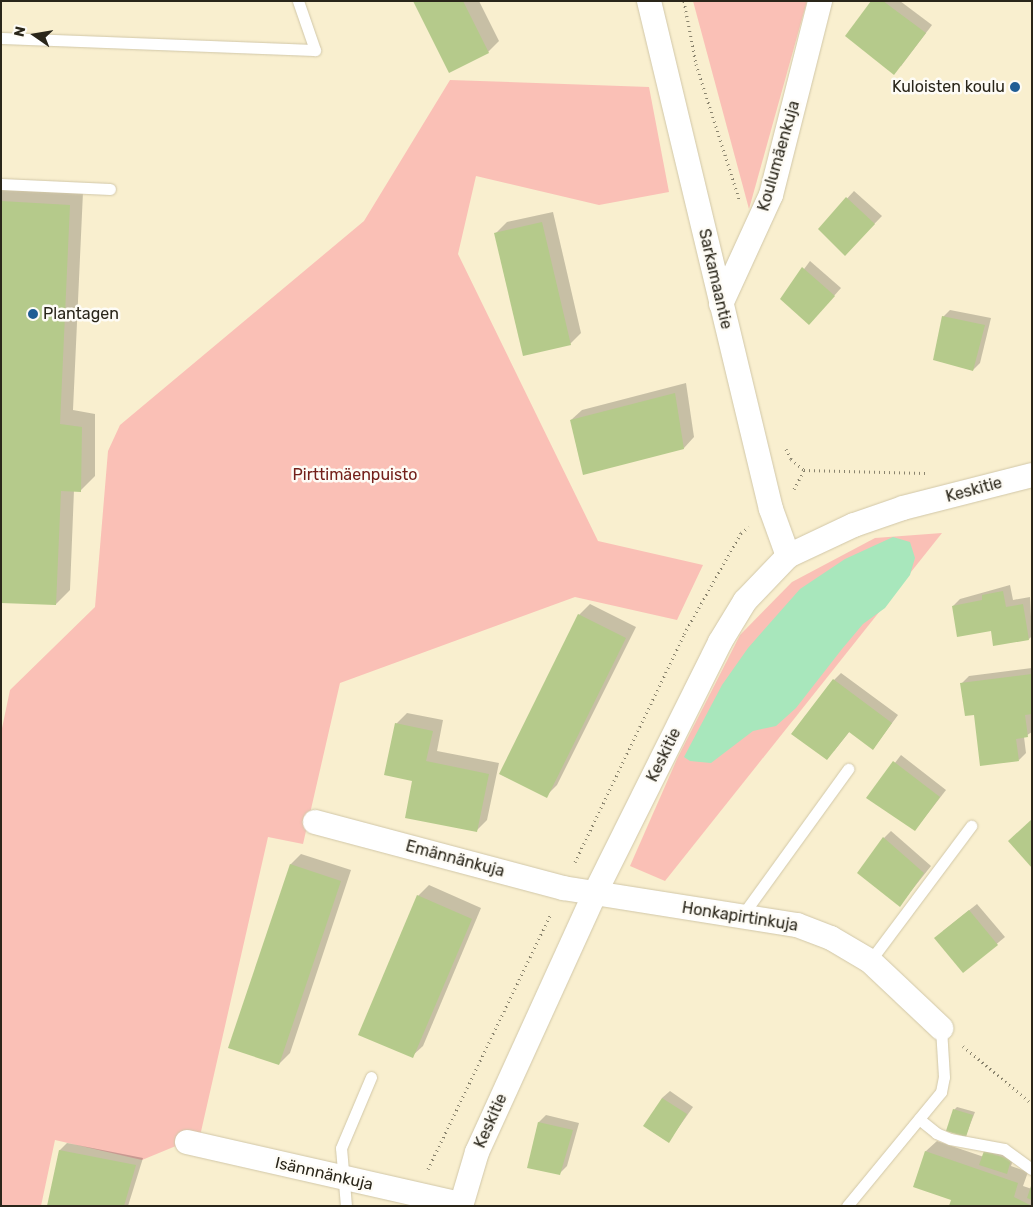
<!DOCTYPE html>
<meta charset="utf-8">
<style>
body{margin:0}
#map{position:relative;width:1033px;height:1207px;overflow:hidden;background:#f9efcf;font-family:Rubik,sans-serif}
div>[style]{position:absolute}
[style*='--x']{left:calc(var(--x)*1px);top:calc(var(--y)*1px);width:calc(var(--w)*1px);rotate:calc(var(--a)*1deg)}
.green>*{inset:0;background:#fac0b6}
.water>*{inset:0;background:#a8e7bc}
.shadow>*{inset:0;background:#0003}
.building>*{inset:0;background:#b5ca8b}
.path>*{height:3px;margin-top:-1.5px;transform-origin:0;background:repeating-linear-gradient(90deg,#8a846e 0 1px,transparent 0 5px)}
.roads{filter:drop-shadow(0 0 1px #d1c7a8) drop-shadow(0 0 1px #d1c7a8)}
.service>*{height:11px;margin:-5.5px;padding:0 5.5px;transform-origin:5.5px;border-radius:5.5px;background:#fff}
.minor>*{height:24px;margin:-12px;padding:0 12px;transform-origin:12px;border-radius:12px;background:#fff}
.dots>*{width:14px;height:14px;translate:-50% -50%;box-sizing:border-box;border:2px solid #fefcf6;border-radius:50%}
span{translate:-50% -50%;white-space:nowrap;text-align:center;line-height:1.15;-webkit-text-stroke:5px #fefcf6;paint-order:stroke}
.poi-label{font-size:16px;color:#2a261a}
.right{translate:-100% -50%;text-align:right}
.left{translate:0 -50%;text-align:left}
.street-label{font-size:16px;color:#2a261a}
.park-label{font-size:16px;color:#73201a}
.frame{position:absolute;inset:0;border:2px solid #2a261a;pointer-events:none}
.north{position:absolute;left:10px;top:10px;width:50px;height:50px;-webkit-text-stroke:4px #fefcf6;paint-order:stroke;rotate:283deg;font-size:14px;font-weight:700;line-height:20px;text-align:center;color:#2a261a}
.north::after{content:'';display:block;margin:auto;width:18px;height:22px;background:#2a261a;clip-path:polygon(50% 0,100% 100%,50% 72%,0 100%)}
</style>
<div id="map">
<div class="green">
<div style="clip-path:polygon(693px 1px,807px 1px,749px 209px)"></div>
<div style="clip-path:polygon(450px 80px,649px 87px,669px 192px,599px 205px,476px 176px,458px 254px,598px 541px,703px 565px,677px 620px,575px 597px,340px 683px,303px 844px,268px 837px,200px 1136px,142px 1160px,55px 1140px,41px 1206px,1px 1206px,1px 733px,10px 690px,95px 607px,108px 451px,120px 425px,364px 221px)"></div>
<div style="clip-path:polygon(942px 533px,665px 881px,630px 866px,677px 759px,740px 635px,792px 582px,875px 538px)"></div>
</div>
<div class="water">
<div style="clip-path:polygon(893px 537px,910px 542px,915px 558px,910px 575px,885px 608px,863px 624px,842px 649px,796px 708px,776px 726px,753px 731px,711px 763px,690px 761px,684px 757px,722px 685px,748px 648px,800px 589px,845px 559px)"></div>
</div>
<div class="shadow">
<div style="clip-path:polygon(415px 1px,479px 1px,499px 41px,488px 52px)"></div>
<div style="clip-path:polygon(873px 1px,900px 1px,932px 25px,901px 66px)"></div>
<div style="clip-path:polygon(1px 186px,83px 192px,73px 410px,95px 414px,95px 476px,81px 490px,74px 490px,70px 590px,56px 604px,1px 601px)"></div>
<div style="clip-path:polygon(854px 191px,882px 216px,845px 254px,819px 229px)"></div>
<div style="clip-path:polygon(553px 212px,581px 333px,570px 344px,496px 233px,507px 222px)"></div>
<div style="clip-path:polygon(810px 261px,841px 288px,809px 324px,782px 299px)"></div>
<div style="clip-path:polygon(950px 310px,991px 318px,980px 363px,973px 370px,943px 317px)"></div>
<div style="clip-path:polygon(686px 383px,694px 437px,684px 448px,571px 420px,582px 410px)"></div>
<div style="clip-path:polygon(1010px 585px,1013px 600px,1030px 597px,1032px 636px,1029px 639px,953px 606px,960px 599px)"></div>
<div style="clip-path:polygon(590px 604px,636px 627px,557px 785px,546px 796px,579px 615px)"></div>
<div style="clip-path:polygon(1032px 668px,1032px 732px,1024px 737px,1026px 753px,1019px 760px,975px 714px,962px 683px,969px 676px)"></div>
<div style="clip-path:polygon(841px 673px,898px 715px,873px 749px,850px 731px,834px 751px,834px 680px)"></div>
<div style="clip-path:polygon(407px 713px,443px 720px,437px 751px,499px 763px,487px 820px,476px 831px,414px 780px,396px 724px)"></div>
<div style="clip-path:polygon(901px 755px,946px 790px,915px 830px,868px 798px)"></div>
<div style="clip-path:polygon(891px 831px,931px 866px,900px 905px,884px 838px)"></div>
<div style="clip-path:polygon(301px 854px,351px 870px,290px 1053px,279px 1064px,291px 864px)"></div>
<div style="clip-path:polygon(429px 885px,481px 908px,423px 1046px,412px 1056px,418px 896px)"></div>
<div style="clip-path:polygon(977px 904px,1005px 937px,963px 972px,943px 931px)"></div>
<div style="clip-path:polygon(670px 1091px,693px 1107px,669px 1141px,662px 1098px)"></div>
<div style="clip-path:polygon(957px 1107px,975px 1112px,966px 1135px,954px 1110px)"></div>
<div style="clip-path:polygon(546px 1115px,579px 1123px,567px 1166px,560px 1173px,528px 1167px,539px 1122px)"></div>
<div style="clip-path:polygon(937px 1141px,984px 1157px,988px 1149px,1014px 1157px,1011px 1166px,1028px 1172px,1023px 1186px,1032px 1189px,1032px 1206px,953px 1206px,952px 1199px,914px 1186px,926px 1151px)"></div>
<div style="clip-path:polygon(67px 1143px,143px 1158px,128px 1206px,52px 1206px,60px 1150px)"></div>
</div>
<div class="building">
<div style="clip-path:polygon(413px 1px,463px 1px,489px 53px,449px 73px)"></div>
<div style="clip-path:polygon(871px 1px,883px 1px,926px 33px,894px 75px,845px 36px)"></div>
<div style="clip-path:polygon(846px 197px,875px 224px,845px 256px,818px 229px)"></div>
<div style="clip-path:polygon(1px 201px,70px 205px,60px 424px,82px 427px,81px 492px,61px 491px,56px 605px,1px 603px)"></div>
<div style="clip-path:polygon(542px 222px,571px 345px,523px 356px,494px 233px)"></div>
<div style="clip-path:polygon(802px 267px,835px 296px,809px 325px,780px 299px)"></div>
<div style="clip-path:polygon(942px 316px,985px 325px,973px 371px,933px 360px)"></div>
<div style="clip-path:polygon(675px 393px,684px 449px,583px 475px,570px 420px)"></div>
<div style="clip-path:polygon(1003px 591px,1006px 607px,1023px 604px,1029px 640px,993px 646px,991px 631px,957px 637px,952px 606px,982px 600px,982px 595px)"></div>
<div style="clip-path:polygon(578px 614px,626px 638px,547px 798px,499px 774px)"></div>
<div style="clip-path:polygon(1032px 674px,1032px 714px,1025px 715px,1028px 737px,1016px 739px,1019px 761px,980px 766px,974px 715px,965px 716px,960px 683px)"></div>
<div style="clip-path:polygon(833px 679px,892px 723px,873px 750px,849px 732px,827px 760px,791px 734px)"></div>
<div style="clip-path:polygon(395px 723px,433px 731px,426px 761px,489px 774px,477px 832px,405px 818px,412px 781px,384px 775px)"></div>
<div style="clip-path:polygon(893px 761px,940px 797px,915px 831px,866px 798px)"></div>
<div style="clip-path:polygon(1032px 819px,1032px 868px,1008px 841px)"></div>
<div style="clip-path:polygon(883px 837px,924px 873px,900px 907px,857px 873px)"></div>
<div style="clip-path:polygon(290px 864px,341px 881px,279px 1065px,228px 1048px)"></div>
<div style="clip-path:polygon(417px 895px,472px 919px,413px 1058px,358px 1035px)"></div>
<div style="clip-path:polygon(969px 910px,998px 945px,963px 973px,934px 938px)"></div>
<div style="clip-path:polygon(662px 1098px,687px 1114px,669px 1143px,643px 1126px)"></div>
<div style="clip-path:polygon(953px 1109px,973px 1115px,966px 1137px,946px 1131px)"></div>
<div style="clip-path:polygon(538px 1122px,573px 1130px,560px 1175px,527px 1168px)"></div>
<div style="clip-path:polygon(59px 1150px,136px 1165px,124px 1206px,47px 1206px)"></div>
<div style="clip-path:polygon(925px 1151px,1018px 1183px,1014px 1197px,1032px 1206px,949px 1206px,951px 1200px,913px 1187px)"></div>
<div style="clip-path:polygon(984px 1151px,1011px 1160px,1007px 1174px,979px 1165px)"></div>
<div style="clip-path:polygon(1031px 1186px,1032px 1186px,1032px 1200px,1027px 1198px)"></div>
</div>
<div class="path">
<div style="--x:684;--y:1;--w:64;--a:79.2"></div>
<div style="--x:696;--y:64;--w:142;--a:72.3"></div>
<div style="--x:786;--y:449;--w:11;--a:63"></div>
<div style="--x:791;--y:459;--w:17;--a:40"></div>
<div style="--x:804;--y:470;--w:121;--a:1.4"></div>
<div style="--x:794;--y:489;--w:21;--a:-62"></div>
<div style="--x:575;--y:862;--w:253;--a:-64.4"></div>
<div style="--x:684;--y:634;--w:116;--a:-60.6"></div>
<div style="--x:741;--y:533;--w:10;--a:-37"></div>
<div style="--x:963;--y:1046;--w:90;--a:40"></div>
<div style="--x:428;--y:1169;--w:284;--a:-64.3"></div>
</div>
<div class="roads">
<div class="service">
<div style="--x:1;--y:38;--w:314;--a:2.2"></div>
<div style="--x:315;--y:50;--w:52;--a:-109.1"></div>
<div style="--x:1;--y:184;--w:109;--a:2.6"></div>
<div style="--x:741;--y:917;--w:183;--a:-54.1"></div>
<div style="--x:870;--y:961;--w:169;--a:-53.2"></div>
<div style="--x:919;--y:1119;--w:22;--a:39"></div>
<div style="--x:936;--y:1133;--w:15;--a:23"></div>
<div style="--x:950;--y:1139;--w:55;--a:10.5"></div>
<div style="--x:1004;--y:1149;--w:34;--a:36"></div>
<div style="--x:346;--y:1206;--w:58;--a:-94.9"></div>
<div style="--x:341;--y:1148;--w:77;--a:-67.1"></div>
<div style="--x:847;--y:1206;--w:148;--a:-50.5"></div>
<div style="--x:941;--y:1092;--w:15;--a:-79"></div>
<div style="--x:944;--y:1077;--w:49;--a:-93.5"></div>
</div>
<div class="minor">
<div style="--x:649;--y:1;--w:522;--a:76.5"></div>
<div style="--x:771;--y:509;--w:50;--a:70.1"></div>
<div style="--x:721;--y:304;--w:120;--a:-65.4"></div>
<div style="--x:771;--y:195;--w:200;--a:-75.8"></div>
<div style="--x:315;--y:822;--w:257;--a:14.9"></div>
<div style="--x:563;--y:888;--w:237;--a:9"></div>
<div style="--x:797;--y:925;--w:36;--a:21"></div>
<div style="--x:831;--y:938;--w:45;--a:30.5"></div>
<div style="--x:870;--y:961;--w:98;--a:43.3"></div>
<div style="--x:187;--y:1142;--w:281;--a:12.8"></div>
<div style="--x:461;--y:1206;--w:56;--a:-73.5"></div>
<div style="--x:477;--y:1152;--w:285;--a:-65.5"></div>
<div style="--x:595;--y:893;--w:280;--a:-63.5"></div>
<div style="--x:720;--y:642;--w:48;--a:-58.6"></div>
<div style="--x:745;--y:601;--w:62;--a:-46.3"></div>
<div style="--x:788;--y:556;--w:73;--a:-25.2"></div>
<div style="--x:854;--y:525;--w:52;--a:-19.1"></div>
<div style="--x:903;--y:508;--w:133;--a:-14.3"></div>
</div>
</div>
<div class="dots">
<div style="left:1015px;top:87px;background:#205d94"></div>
<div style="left:33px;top:314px;background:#205d94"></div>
</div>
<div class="poi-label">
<span class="right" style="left:1005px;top:87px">Kuloisten koulu</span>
<span class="left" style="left:43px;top:314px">Plantagen</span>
</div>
<div class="street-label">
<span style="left:779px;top:156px;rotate:-74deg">Koulumäenkuja</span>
<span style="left:715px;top:279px;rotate:77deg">Sarkamaantie</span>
<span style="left:974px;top:490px;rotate:-15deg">Keskitie</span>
<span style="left:664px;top:755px;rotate:-64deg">Keskitie</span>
<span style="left:455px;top:859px;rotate:15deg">Emännänkuja</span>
<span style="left:740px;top:917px;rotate:9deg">Honkapirtinkuja</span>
<span style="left:491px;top:1121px;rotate:-66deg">Keskitie</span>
<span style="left:324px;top:1174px;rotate:13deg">Isännnänkuja</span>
</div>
<div class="park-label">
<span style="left:355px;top:475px">Pirttimäenpuisto</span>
</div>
<div class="frame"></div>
<div class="north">N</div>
</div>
